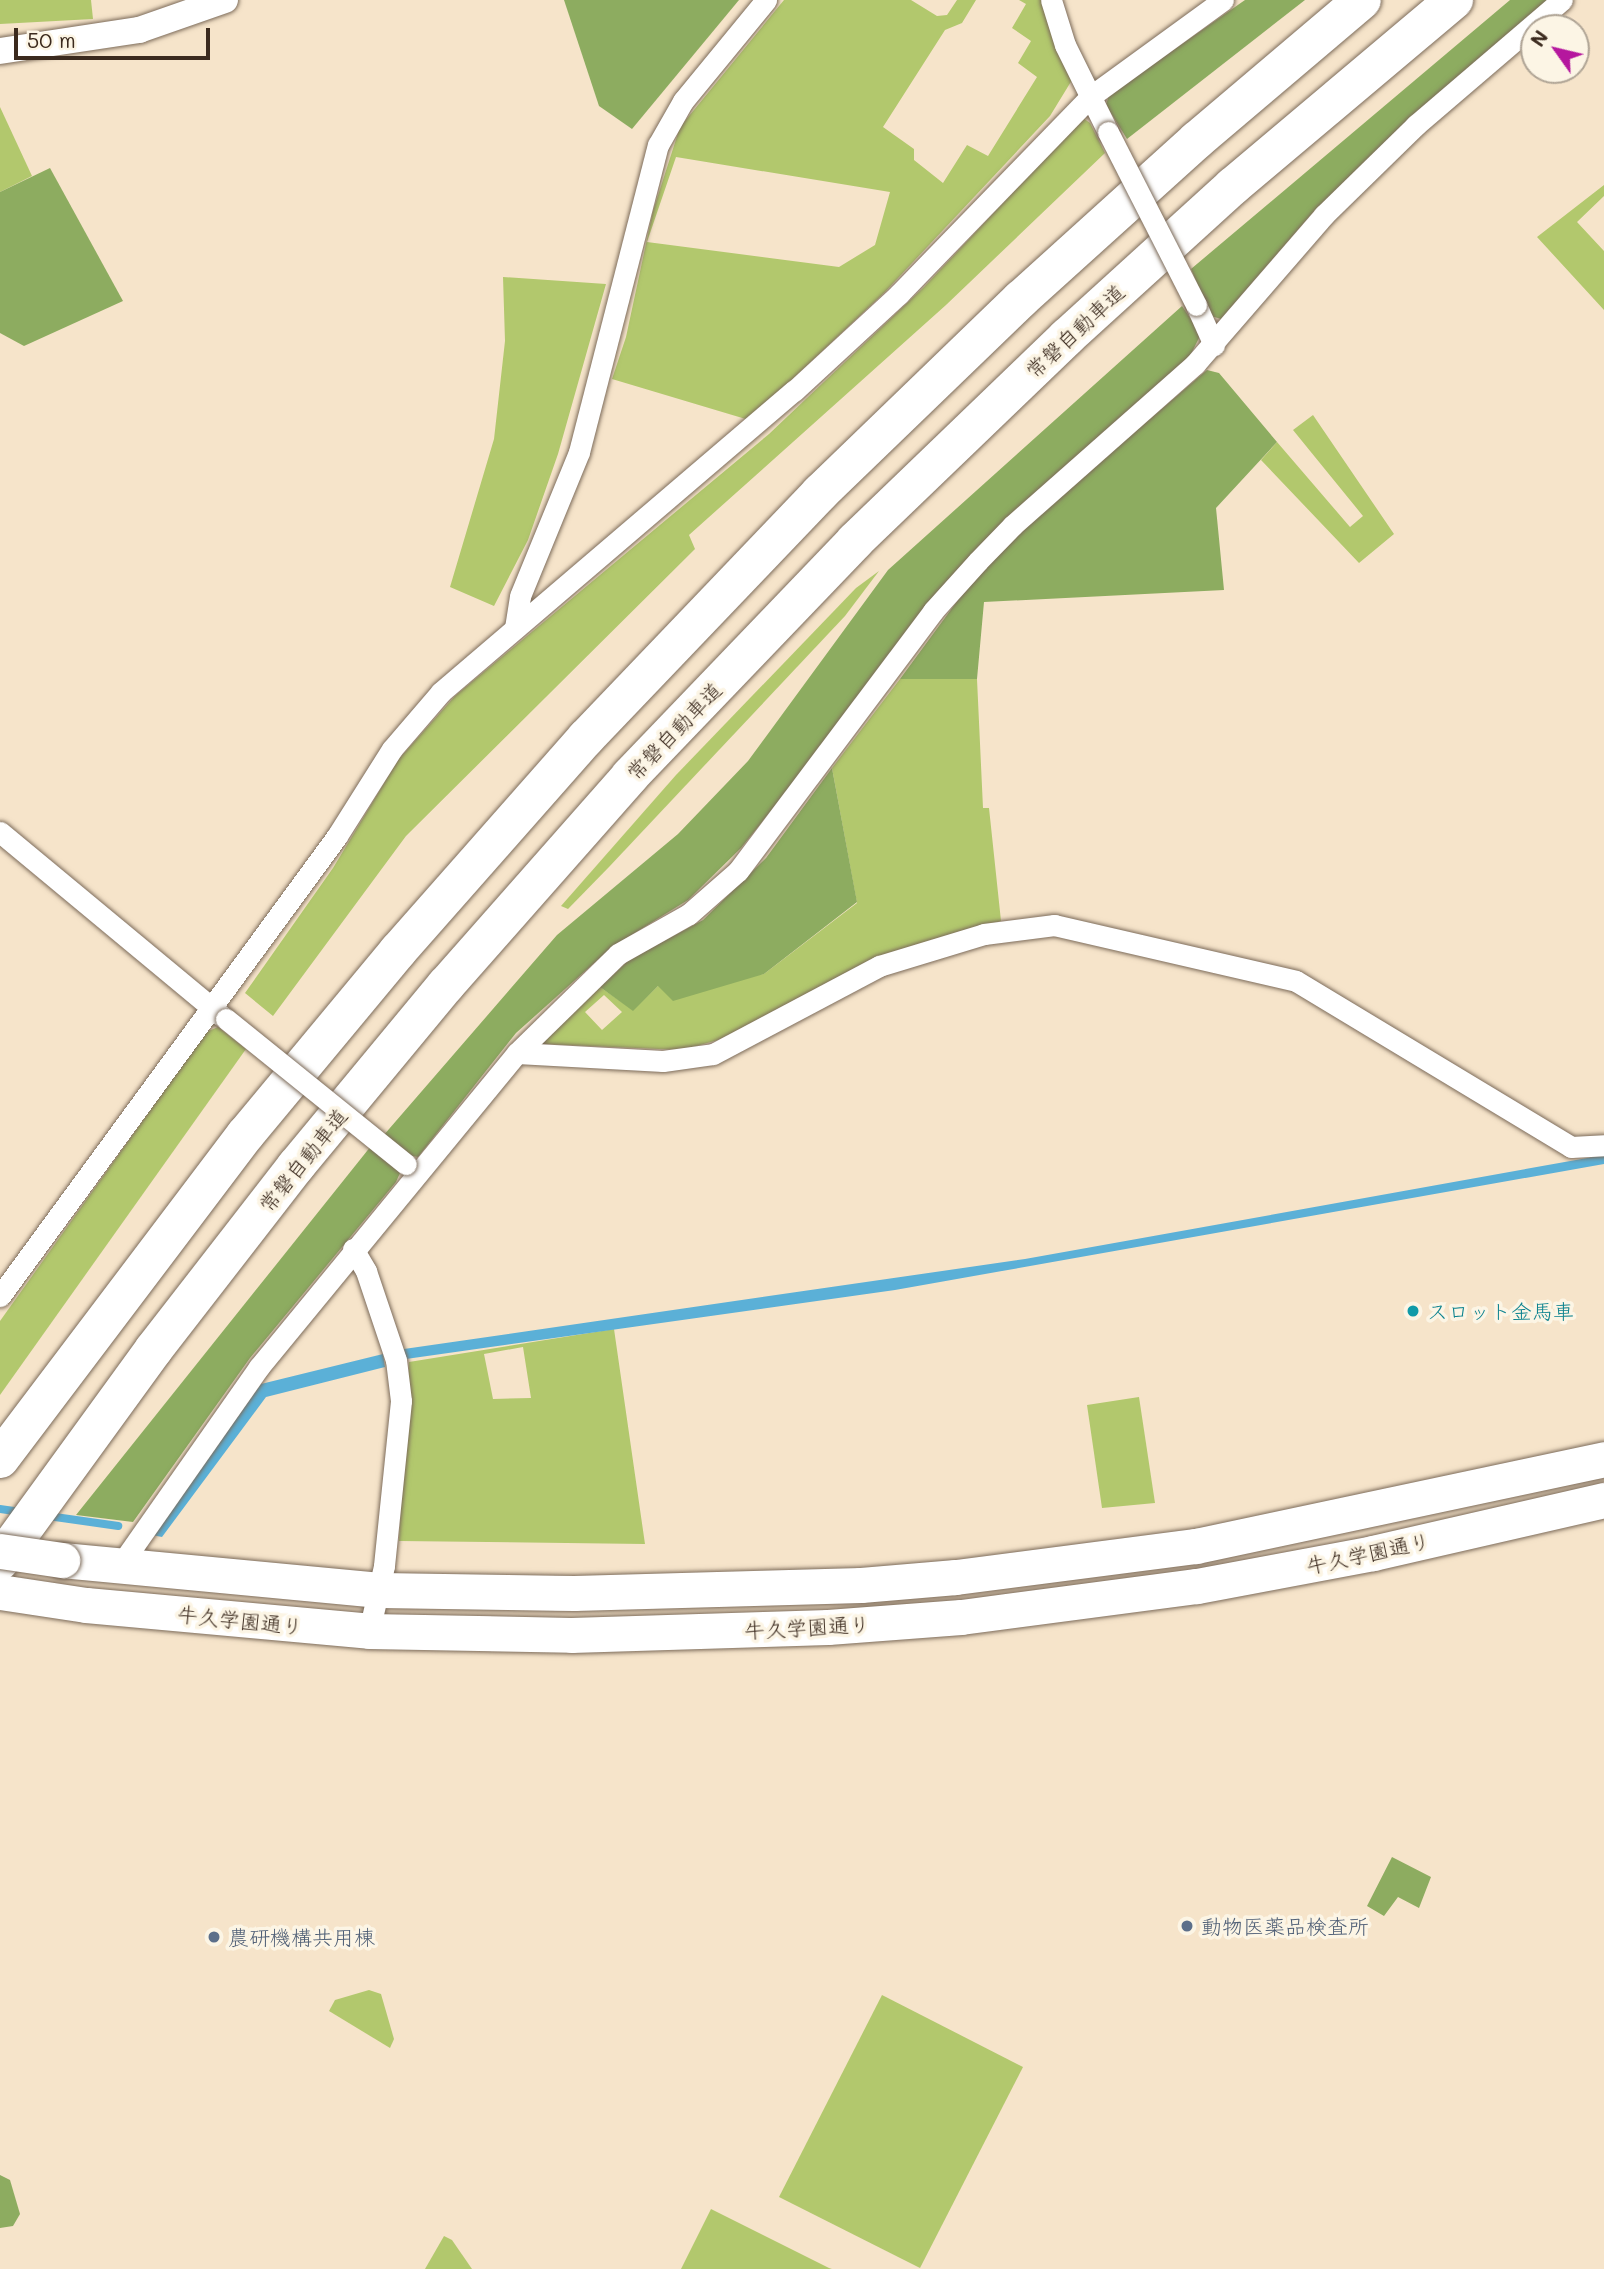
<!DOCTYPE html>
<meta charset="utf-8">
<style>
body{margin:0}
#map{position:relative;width:1604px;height:2269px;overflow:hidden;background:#f6e4ca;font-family:Mali,"Klee One",sans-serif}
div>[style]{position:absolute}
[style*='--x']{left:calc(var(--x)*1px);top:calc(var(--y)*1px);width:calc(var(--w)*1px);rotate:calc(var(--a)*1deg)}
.green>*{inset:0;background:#b2c86d}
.forest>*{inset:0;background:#8dac60}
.water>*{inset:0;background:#5bb0d7}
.stream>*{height:8px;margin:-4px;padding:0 4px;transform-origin:4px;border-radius:4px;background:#5bb0d7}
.roads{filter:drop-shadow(0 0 2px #7c6b5a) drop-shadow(0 0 2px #7c6b5a)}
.minor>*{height:21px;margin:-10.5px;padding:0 10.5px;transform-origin:10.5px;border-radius:10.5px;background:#fff}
.tertiary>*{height:26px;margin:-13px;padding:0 13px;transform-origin:13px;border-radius:13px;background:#fff}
.trunk>*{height:35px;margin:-17.5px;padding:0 17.5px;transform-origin:17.5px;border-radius:17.5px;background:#fff}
.motorway>*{height:38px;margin:-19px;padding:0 19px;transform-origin:19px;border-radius:19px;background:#fff}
.bridges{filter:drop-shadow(0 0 2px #7c6b5a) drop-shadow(0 0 2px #7c6b5a)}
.minor-bridge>*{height:21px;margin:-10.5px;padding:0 10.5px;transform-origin:10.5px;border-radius:10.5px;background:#fff}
.trunk-bridge>*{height:35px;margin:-17.5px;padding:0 17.5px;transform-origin:17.5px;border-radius:17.5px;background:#fff}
.dots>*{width:19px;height:19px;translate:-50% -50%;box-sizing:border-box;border:4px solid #fcf5e5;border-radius:50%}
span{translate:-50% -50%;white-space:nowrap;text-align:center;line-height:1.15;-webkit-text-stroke:7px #fcf5e5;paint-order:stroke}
.street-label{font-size:21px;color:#3b2a1e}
.culture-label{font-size:21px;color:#0d838f}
.left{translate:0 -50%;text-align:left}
.service-label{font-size:21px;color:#4e5e75}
.north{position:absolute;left:1520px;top:14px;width:70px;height:70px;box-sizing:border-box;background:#fcf5e5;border:2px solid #afa495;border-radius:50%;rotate:304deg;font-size:19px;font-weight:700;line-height:28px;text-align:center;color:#3b2a1e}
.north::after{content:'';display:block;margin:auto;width:24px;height:32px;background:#b5179e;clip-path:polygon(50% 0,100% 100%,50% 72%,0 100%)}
.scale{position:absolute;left:14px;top:28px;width:196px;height:32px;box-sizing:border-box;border:4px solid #3b2a1e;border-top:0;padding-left:9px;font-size:21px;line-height:24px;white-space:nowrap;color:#3b2a1e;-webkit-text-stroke:5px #fcf5e5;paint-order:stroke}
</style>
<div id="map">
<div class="green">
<div style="clip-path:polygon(0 0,91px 0,93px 19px,0 24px)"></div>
<div style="clip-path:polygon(evenodd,784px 0,911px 0,937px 16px,947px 15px,957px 0,976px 0,962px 23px,945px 30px,883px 127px,914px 149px,914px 160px,943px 183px,967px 145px,988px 156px,1037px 77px,1018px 63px,1031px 41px,1012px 28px,1026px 4px,1019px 0,1041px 0,1072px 80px,1050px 116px,885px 292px,749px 420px,612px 379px,626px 337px,653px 211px,680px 127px,784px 0,676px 157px,890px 192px,875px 245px,839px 267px,647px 242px,676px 157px)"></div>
<div style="clip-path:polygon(0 107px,32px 176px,0 192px)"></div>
<div style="clip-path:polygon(1083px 118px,1090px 123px,1105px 153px,946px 305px,689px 535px,695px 549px,406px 836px,273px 1016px,245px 993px,333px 868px,398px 760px,455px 696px,769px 434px,924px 287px)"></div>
<div style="clip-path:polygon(1604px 185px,1604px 196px,1577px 222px,1604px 251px,1604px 310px,1537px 237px)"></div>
<div style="clip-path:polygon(503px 277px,606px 284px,558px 454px,528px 540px,494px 606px,450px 587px,494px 439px,505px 341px)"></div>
<div style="clip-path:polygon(1313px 415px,1394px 534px,1359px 563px,1261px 460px,1277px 442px,1350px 527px,1363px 516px,1293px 430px)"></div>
<div style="clip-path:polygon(879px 571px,845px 616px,609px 867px,568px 909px,561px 906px,676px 775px,856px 588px)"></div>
<div style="clip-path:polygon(evenodd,900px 679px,977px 679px,983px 808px,989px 808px,1001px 921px,899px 951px,718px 1040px,682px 1050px,543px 1044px,542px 1040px,600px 987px,633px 1010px,658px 986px,764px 974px,857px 903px,832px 768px,900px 679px,604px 995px,622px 1012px,602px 1030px,585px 1012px,604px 995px)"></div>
<div style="clip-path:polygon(218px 1027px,246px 1049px,0 1395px,0 1321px,206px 1032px)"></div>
<div style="clip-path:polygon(evenodd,614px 1329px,645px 1544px,399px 1541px,409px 1362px,614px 1329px,523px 1347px,531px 1398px,493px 1399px,484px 1354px,523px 1347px)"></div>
<div style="clip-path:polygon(1139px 1397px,1155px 1503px,1102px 1508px,1087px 1405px)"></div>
<div style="clip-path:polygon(369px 1990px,381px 1994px,394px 2039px,390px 2048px,329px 2011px,335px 2000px)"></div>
<div style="clip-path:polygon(882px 1995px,1023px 2067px,920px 2268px,779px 2197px)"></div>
<div style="clip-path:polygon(711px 2209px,829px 2268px,832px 2269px,681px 2269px)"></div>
<div style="clip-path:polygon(444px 2236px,452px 2240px,472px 2269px,425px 2269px)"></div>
</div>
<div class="forest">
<div style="clip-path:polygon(564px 0,739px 0,632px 129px,599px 106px)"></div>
<div style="clip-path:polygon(1245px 0,1305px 0,1127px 139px,1106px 105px,1109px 95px)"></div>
<div style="clip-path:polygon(1510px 0,1547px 0,1315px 210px,1221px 319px,1211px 316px,1191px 269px)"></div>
<div style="clip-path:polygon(50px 168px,123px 301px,24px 346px,0 333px,0 192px)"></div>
<div style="clip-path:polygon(1182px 306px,1201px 334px,1190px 356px,999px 527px,741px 848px,688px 900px,612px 947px,516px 1033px,418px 1157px,407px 1155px,383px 1136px,557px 935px,678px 834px,748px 761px,888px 570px)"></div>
<div style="clip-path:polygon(1207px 370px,1219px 373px,1277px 442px,1216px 508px,1224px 590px,984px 602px,977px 679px,900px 679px,958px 600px,1015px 535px)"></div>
<div style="clip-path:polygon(832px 768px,857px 902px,764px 974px,673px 1001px,658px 986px,633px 1011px,600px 987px,629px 960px,703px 920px,766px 858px)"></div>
<div style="clip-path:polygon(371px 1146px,400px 1173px,396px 1182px,250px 1358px,133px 1522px,76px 1515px)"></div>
<div style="clip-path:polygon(1392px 1857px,1431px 1877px,1419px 1908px,1398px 1897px,1384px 1916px,1367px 1906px)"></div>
<div style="clip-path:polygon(0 2175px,10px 2180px,20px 2214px,13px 2226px,0 2228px)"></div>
</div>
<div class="water">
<div style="clip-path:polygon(1604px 1155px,1604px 1164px,895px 1290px,406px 1359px,404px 1349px,1025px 1259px)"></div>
<div style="clip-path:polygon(383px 1354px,385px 1367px,266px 1397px,162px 1537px,152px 1535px,261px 1384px)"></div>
</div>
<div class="stream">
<div style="--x:0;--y:1509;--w:21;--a:8"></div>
<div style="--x:48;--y:1516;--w:71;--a:8.1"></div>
</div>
<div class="roads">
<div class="minor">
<div style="--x:1051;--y:0;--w:47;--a:72.7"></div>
<div style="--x:1065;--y:45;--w:97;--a:63.7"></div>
<div style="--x:1196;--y:305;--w:44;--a:65.8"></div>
<div style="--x:515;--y:628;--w:32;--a:-81"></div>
<div style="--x:520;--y:596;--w:156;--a:-67.7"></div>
<div style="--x:579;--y:452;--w:317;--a:-75.6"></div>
<div style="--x:658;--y:145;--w:51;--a:-60.4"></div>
<div style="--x:683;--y:101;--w:131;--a:-50.6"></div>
<div style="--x:0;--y:832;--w:288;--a:39.7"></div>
<div style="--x:517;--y:1053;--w:146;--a:3.1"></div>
<div style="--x:663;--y:1061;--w:50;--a:-8"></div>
<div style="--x:713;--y:1054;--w:188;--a:-27.9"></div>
<div style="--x:879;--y:966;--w:110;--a:-16.9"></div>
<div style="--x:984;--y:934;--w:71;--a:-7.3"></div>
<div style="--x:1054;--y:925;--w:248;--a:13"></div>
<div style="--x:1296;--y:981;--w:321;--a:31.1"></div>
<div style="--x:1571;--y:1147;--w:33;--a:-3"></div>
<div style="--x:353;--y:1249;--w:26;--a:59"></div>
<div style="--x:366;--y:1271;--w:94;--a:71.4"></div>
<div style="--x:396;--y:1360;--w:41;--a:83"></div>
<div style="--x:401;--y:1401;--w:166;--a:95.9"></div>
<div style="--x:384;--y:1566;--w:67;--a:103"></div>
<div style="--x:0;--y:1296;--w:570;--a:-53.77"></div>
<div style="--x:337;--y:836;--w:103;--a:-57.7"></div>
<div style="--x:392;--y:749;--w:75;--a:-49.3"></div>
<div style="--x:441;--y:692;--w:464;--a:-40.5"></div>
<div style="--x:794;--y:391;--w:143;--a:-42.7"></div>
<div style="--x:899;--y:294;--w:276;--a:-45.9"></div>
<div style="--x:1091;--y:96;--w:163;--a:-36"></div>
<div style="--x:119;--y:1567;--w:244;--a:-55"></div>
<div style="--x:259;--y:1367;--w:406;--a:-50.6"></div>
<div style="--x:517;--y:1053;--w:141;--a:-44.4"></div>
<div style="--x:618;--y:954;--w:81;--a:-29.4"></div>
<div style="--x:689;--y:914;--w:65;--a:-41.3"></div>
<div style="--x:738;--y:871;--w:325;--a:-53.1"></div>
<div style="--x:933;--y:611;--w:67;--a:-48"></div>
<div style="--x:978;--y:561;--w:50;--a:-45.8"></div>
<div style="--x:1013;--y:525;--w:243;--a:-41.5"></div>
<div style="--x:1195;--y:364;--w:197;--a:-49.1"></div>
<div style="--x:1324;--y:215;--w:129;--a:-44.4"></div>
<div style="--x:1416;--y:125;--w:192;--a:-40.6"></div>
</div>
<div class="tertiary">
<div style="--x:0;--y:51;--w:141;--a:-8.6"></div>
<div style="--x:139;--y:30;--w:91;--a:-19.2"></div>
</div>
<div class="trunk">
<div style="--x:62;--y:1560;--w:319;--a:5.4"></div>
<div style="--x:380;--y:1590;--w:194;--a:0.9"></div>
<div style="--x:574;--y:1593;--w:287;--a:-1.6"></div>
<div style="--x:861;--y:1585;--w:95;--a:-4.8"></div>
<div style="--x:956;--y:1577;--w:242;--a:-7.4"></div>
<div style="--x:1196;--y:1546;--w:417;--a:-12"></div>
<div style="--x:0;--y:1592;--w:87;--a:8.6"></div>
<div style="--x:86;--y:1605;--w:284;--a:5.2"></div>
<div style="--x:369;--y:1631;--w:202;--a:1.1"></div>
<div style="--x:571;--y:1635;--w:257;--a:-1.8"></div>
<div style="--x:828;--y:1627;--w:133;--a:-4.3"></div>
<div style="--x:961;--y:1617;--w:238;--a:-7.5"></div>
<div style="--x:1197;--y:1586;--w:179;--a:-10.6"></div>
<div style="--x:1373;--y:1553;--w:237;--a:-12.9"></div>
</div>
<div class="motorway">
<div style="--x:0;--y:1459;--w:408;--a:-52.9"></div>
<div style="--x:246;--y:1134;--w:238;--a:-50.3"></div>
<div style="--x:398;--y:951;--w:284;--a:-48.6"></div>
<div style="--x:586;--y:738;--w:339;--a:-46.3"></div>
<div style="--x:820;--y:493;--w:279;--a:-44"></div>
<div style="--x:1021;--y:299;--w:237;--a:-42.1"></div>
<div style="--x:1197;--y:140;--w:216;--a:-40.3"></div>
<div style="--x:0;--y:1561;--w:262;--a:-54"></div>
<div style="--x:154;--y:1349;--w:232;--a:-52.2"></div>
<div style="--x:296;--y:1166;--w:235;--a:-50.4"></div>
<div style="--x:446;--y:985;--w:278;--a:-48.6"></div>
<div style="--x:630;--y:776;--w:325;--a:-46.2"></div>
<div style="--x:855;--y:541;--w:294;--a:-43.9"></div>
<div style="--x:1067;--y:337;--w:224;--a:-42.3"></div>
<div style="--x:1233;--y:186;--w:289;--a:-40.1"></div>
</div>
</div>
<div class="bridges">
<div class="minor-bridge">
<div style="--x:1108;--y:132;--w:194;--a:63"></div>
<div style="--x:226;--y:1019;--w:231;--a:38.9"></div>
</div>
<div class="trunk-bridge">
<div style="--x:0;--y:1551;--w:63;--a:8.3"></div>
</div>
</div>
<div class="dots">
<div style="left:1413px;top:1311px;background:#0f9aa8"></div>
<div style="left:1187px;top:1926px;background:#5c6f8a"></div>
<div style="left:214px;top:1937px;background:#5c6f8a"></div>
</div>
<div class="street-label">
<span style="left:1075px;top:331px;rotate:-43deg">常磐自動車道</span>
<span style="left:674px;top:731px;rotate:-46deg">常磐自動車道</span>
<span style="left:303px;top:1160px;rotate:-51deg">常磐自動車道</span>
<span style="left:1368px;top:1553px;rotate:-12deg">牛久学園通り</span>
<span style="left:240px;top:1620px;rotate:6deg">牛久学園通り</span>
<span style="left:807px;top:1627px;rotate:-3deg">牛久学園通り</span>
</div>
<div class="culture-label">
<span class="left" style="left:1427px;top:1311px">スロット金馬車</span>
</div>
<div class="service-label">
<span class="left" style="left:1201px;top:1926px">動物医薬品検査所</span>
<span class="left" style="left:228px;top:1937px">農研機構共用棟</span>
</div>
<div class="north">N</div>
<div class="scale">50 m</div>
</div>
